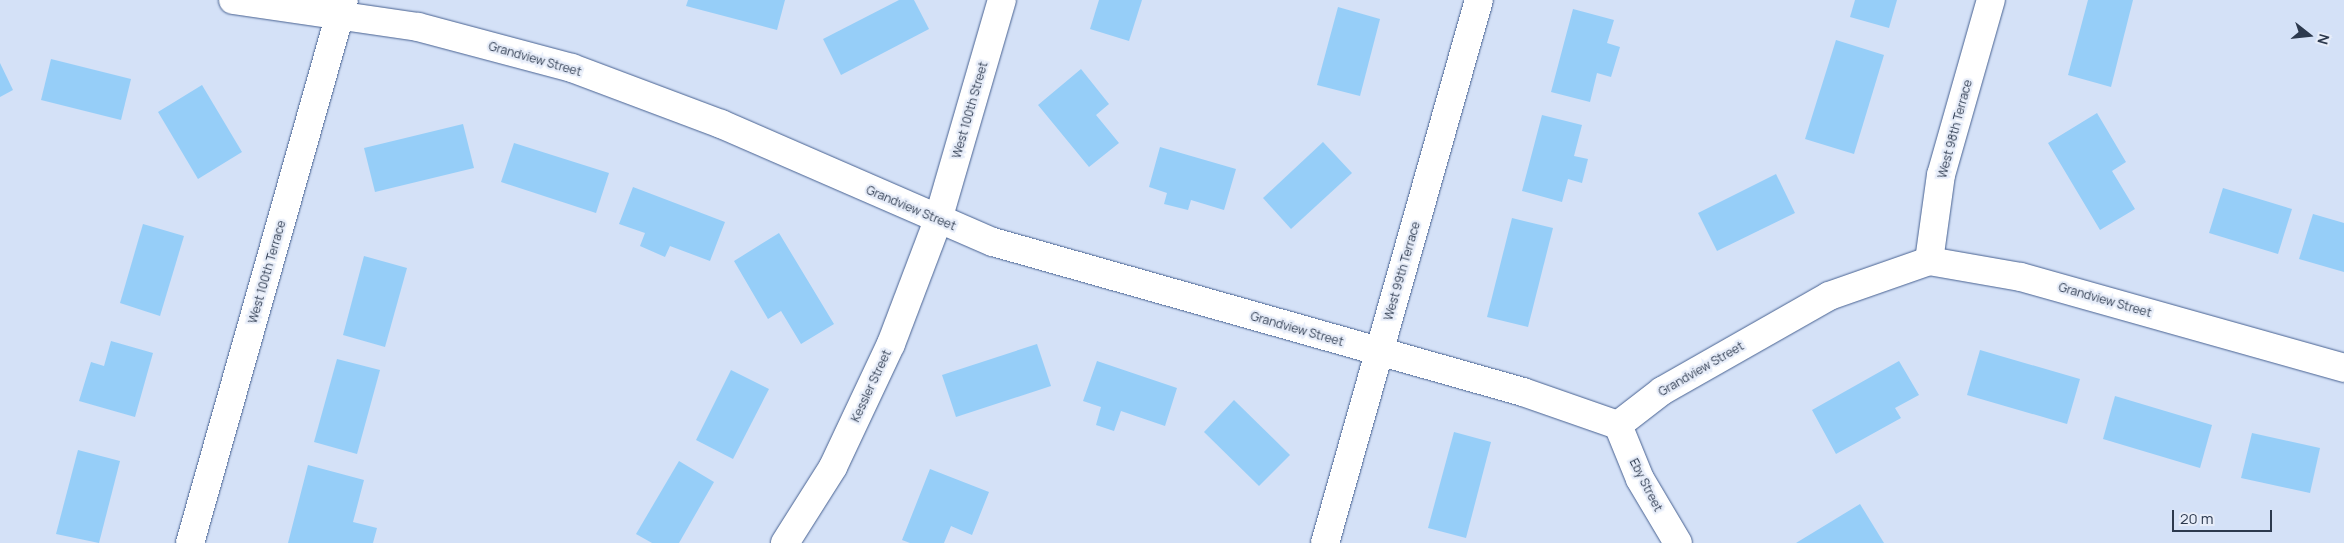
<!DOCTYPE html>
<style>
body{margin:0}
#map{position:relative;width:2344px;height:543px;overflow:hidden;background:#d4e1f7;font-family:Manrope,sans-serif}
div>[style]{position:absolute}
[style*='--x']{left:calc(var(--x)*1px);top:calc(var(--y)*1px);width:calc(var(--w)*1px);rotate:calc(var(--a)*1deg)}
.building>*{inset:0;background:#96cef8}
.roads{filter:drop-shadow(0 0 1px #476191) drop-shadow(0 0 1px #476191)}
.minor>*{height:28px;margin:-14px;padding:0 14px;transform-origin:14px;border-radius:14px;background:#fff}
span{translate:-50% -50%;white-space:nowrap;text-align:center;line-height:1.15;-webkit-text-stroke:4.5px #e7edf9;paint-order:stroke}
.street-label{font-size:12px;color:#2c394e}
.north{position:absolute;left:2284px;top:10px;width:50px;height:50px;-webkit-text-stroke:4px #e7edf9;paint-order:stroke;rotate:106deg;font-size:14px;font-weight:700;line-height:20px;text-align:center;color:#2c394e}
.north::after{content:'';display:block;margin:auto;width:18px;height:22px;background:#2c394e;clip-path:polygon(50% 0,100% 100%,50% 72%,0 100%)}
.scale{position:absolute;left:2172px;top:510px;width:100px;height:22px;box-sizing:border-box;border:2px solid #2c394e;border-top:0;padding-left:6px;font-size:15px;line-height:18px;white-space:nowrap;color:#2c394e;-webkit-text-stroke:4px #e7edf9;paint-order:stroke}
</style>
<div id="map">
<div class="building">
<div style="clip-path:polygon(688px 0,785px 0,777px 30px,686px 6px)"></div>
<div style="clip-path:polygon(899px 0,914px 0,929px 29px,841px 75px,823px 39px)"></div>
<div style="clip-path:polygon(1099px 0,1142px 0,1129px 41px,1090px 29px)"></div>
<div style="clip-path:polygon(1855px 0,1897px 0,1889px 28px,1850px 17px)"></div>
<div style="clip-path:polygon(2088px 0,2133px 0,2111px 87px,2068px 75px)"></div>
<div style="clip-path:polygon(1338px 7px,1380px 19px,1360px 96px,1317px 85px)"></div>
<div style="clip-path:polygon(1573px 9px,1614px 20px,1607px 43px,1620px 47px,1611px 77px,1597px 73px,1590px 102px,1551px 92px)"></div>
<div style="clip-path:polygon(1836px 40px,1884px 55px,1854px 154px,1805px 139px)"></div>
<div style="clip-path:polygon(51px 59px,131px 79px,121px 120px,41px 100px)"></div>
<div style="clip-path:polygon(0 63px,13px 90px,0 97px)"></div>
<div style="clip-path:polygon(1081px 69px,1109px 104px,1096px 115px,1119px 143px,1089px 167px,1038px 105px)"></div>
<div style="clip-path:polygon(202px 85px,242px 152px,198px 179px,158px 112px)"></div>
<div style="clip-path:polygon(2097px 113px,2126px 162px,2112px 171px,2135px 209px,2100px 230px,2048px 143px)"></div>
<div style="clip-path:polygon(1542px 115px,1582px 125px,1574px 156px,1588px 159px,1582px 183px,1568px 179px,1562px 202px,1522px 191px)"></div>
<div style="clip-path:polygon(463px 124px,474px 168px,375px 192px,364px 148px)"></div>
<div style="clip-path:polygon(1323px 142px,1352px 173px,1291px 229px,1263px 198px)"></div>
<div style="clip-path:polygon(514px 143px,609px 173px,596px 213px,501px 182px)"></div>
<div style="clip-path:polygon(1160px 147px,1236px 169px,1224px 210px,1191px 200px,1188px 210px,1164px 204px,1167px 193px,1149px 187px)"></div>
<div style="clip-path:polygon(1776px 174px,1795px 213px,1717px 251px,1698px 213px)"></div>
<div style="clip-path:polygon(633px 187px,725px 222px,710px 261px,670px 246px,665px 257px,640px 246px,645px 233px,619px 224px)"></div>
<div style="clip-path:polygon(2223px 188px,2292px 209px,2278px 254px,2209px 233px)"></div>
<div style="clip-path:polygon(2313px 214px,2344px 223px,2344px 272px,2299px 259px)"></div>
<div style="clip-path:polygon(1512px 218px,1553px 228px,1528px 327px,1487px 317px)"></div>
<div style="clip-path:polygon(143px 224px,184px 236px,160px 316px,120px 303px)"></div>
<div style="clip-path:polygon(779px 233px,834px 324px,801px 344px,781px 311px,768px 319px,734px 261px)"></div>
<div style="clip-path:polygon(364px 256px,407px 268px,385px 347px,343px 335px)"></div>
<div style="clip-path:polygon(111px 341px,153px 353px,135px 417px,79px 401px,91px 362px,104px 366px)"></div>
<div style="clip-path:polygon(1037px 344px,1051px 386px,956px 417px,942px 375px)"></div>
<div style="clip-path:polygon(1980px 350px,2080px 379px,2067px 424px,1967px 395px)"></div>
<div style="clip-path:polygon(337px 359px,380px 370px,357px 454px,314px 442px)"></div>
<div style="clip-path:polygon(1097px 361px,1177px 388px,1165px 426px,1121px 411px,1114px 431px,1096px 425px,1101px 407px,1083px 401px)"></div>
<div style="clip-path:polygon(1899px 361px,1919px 395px,1895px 408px,1901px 418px,1836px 454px,1812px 410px)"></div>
<div style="clip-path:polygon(731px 370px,769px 389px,733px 459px,696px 440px)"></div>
<div style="clip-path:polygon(2115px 396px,2212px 425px,2200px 468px,2103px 439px)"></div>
<div style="clip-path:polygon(1234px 400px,1290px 455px,1259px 486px,1204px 432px)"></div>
<div style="clip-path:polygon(1454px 432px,1491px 442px,1466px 538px,1428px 528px)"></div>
<div style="clip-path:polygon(2252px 433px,2320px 448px,2310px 493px,2241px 478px)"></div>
<div style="clip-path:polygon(78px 450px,120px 461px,99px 543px,56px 534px)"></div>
<div style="clip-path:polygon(679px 461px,714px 482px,679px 543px,652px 543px,636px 534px)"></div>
<div style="clip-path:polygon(308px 465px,364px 480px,353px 522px,377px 528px,373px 543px,288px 543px)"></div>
<div style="clip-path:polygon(930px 469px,989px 492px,972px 535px,951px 526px,944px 543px,910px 543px,902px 540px)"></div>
<div style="clip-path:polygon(1860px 504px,1884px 543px,1796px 543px)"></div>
</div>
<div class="roads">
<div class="minor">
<div style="--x:233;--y:0;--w:187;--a:8.3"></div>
<div style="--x:418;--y:27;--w:159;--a:14.9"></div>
<div style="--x:572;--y:68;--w:159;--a:20.6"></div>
<div style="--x:721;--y:124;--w:296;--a:23.5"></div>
<div style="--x:993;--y:242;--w:551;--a:15.8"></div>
<div style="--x:1523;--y:392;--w:101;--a:19.2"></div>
<div style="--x:1929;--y:261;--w:87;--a:-82.1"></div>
<div style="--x:1941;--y:175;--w:182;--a:-74.1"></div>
<div style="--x:1618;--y:425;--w:56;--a:-37.7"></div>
<div style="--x:1662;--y:391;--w:192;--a:-29.6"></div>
<div style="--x:1829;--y:296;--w:106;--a:-19.3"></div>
<div style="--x:1929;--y:261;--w:93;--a:9.9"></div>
<div style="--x:2021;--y:277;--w:336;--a:15.7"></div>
<div style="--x:1618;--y:425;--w:58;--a:67.8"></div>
<div style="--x:1640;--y:479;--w:74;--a:59.3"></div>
<div style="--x:190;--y:543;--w:564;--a:-74.17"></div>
<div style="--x:785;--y:543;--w:90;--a:-57.7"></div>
<div style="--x:833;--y:467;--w:136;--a:-64.8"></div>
<div style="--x:891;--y:344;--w:133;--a:-69.2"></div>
<div style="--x:938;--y:220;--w:229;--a:-73.8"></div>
<div style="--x:1325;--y:543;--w:564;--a:-74.17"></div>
</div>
</div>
<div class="street-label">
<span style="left:535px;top:59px;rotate:16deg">Grandview Street</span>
<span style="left:970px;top:110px;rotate:-74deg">West 100th Street</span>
<span style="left:1955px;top:129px;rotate:-75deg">West 98th Terrace</span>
<span style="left:911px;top:208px;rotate:23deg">Grandview Street</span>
<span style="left:1402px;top:271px;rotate:-74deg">West 99th Terrace</span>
<span style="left:267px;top:272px;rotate:-74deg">West 100th Terrace</span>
<span style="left:2105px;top:300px;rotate:16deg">Grandview Street</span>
<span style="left:1297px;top:329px;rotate:16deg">Grandview Street</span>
<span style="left:1701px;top:369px;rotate:-30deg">Grandview Street</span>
<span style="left:871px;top:386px;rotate:-65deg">Kessler Street</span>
<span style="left:1646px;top:485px;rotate:63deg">Eby Street</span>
</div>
<div class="north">N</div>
<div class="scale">20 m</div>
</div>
